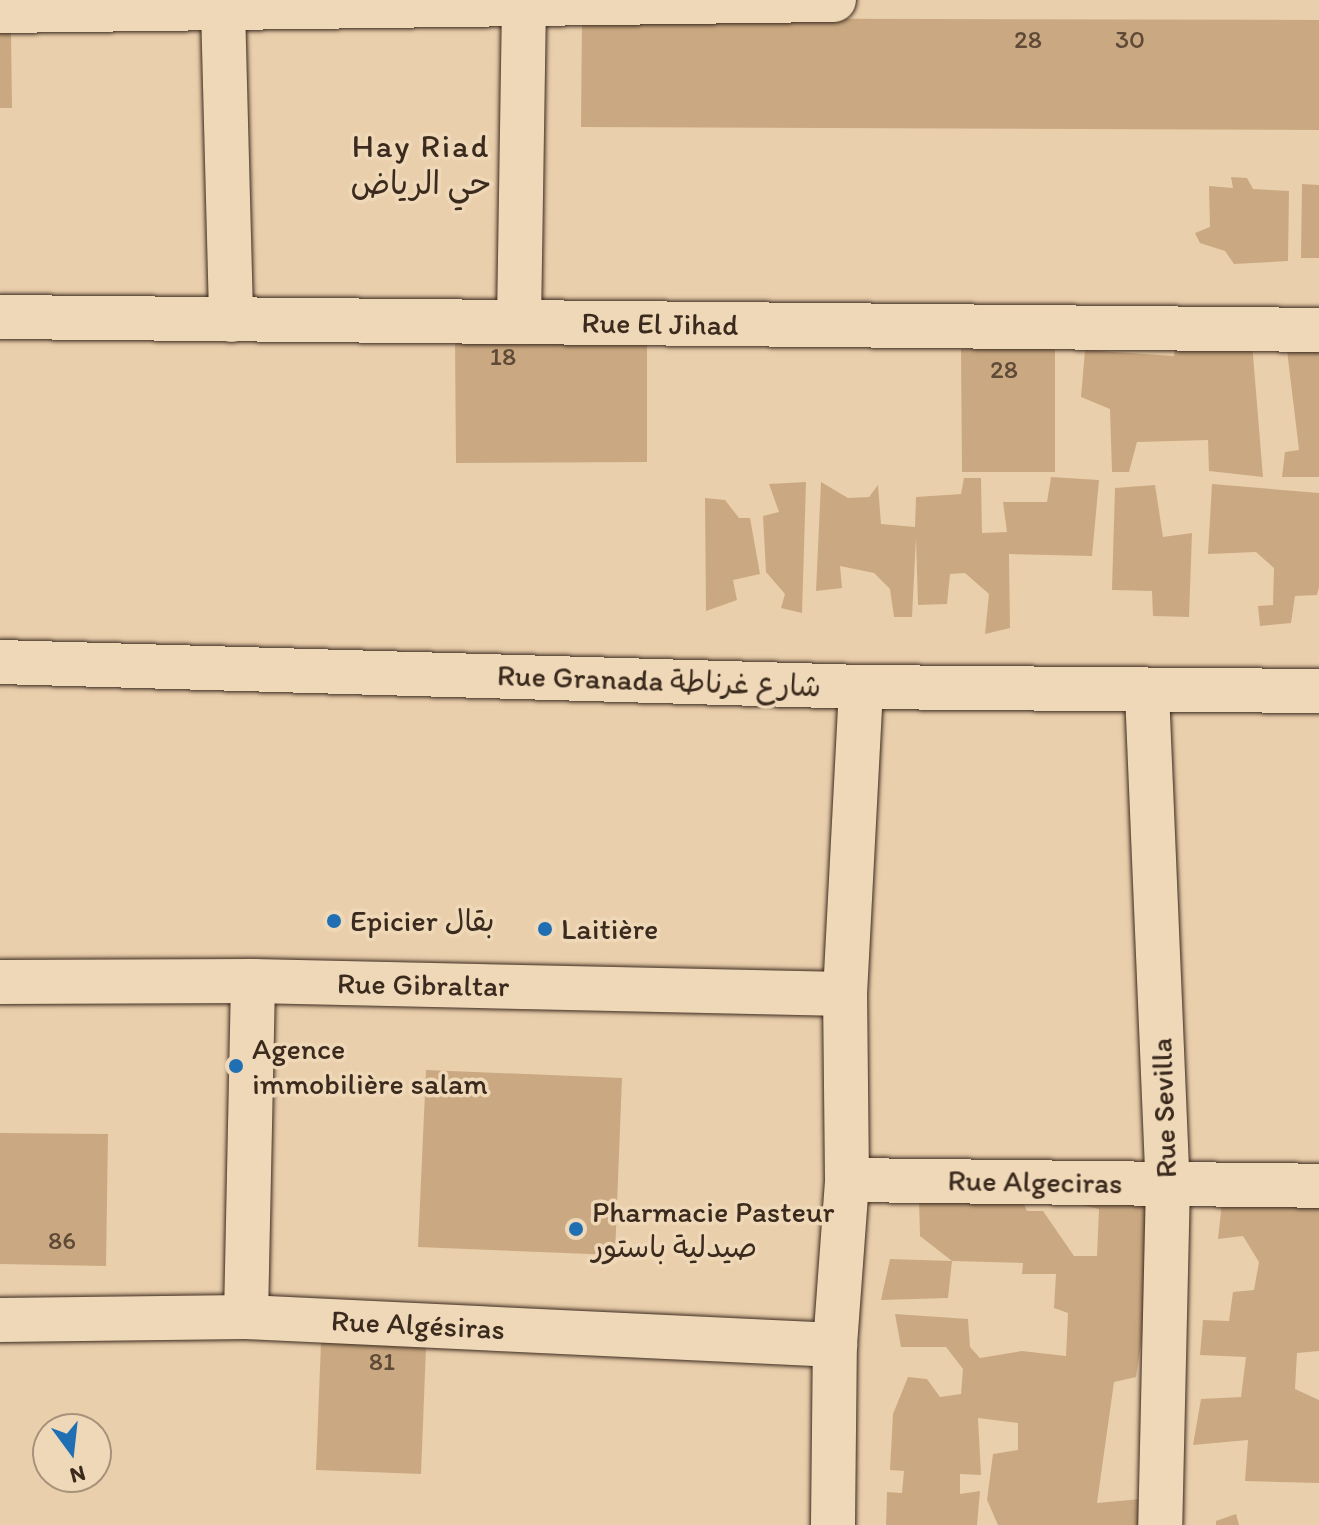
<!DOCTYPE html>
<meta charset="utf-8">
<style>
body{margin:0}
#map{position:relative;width:1319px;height:1525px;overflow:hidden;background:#eacfac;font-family:Itim,"Playpen Sans Arabic",sans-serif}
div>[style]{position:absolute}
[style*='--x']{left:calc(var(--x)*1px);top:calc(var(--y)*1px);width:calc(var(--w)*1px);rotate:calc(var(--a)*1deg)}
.building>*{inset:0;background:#caa982}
.roads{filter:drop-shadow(0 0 2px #3b2a1e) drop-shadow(0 0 2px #3b2a1e)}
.minor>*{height:44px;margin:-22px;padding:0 22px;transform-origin:22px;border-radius:22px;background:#efd8b8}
.dots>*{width:22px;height:22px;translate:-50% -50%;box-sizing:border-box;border:4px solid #efd8b8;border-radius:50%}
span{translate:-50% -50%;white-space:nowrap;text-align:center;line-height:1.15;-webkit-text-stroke:7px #efd8b8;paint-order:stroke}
.number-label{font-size:26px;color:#5f4a37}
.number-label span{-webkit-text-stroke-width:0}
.street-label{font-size:30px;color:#3b2a1e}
.poi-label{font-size:30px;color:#3b2a1e}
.left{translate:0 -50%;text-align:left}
.neighbourhood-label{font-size:32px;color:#3b2a1e;letter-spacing:2px}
.north{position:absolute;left:32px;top:1413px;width:80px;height:80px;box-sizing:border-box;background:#efd8b8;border:2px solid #a7927a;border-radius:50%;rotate:165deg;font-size:22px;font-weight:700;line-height:32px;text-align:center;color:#3b2a1e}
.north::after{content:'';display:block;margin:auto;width:28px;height:36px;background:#1f6fb2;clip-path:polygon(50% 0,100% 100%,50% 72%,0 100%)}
</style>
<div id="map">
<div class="building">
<div style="clip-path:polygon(582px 18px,1319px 20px,1319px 130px,581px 127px)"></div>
<div style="clip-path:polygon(0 31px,11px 31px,12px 108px,0 108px)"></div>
<div style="clip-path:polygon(1231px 177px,1247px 178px,1253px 189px,1289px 191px,1288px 261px,1234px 264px,1225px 251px,1200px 243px,1195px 233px,1210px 227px,1209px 186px,1233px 188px)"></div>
<div style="clip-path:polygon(1302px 184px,1319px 185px,1319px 258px,1301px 258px)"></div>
<div style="clip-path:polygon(647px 338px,647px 462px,456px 463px,455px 339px)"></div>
<div style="clip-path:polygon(1175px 342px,1252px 343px,1263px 477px,1209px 471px,1208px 440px,1137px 442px,1129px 472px,1112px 472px,1110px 409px,1081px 397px,1085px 350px,1174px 356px)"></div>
<div style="clip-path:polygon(1319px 348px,1319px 477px,1282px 477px,1285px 452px,1299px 450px,1287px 350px)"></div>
<div style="clip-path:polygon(961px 349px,1055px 349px,1055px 472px,962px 472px)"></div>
<div style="clip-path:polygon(1051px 477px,1099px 480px,1092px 556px,1009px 554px,1010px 628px,985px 634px,989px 594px,965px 573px,950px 574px,947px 604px,918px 605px,916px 538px,912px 617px,894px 617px,890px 589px,874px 573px,840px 566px,842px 588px,816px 591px,821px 482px,848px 498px,869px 497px,878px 485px,881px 524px,915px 527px,916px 497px,961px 494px,964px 478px,981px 478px,982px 533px,1007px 532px,1003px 502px,1047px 502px)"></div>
<div style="clip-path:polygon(806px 482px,802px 613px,781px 608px,785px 594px,766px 572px,763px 516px,779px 512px,769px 484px)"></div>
<div style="clip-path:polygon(1212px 484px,1319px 493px,1319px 587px,1317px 595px,1295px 596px,1291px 623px,1260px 626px,1258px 606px,1273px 605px,1274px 568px,1256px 552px,1208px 554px)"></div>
<div style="clip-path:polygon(1155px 485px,1163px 537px,1192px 533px,1189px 617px,1153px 616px,1152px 591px,1112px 590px,1115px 488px)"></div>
<div style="clip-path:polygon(705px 498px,725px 500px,739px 518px,750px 518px,760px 574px,733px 580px,737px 600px,706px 611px)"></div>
<div style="clip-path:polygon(426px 1070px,622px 1078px,615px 1255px,418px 1247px)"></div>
<div style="clip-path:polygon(0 1133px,108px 1134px,106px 1266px,0 1264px)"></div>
<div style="clip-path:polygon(1018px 1190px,1027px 1211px,1043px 1211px,1074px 1256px,1097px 1256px,1099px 1209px,1082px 1205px,1147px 1195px,1145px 1317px,1136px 1377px,1114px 1382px,1097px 1503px,1141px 1499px,1142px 1525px,998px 1525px,987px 1500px,993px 1454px,1018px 1450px,1018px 1423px,978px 1418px,981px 1475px,960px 1474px,960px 1494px,980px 1491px,977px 1525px,886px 1525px,887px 1492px,902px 1493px,904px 1471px,890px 1470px,893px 1414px,908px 1377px,927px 1379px,940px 1397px,961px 1394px,963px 1369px,946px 1347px,901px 1347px,895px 1314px,968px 1319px,970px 1347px,980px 1358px,1022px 1351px,1066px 1356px,1068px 1313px,1054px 1308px,1056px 1274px,1022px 1274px,1023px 1263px,952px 1261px,948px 1298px,881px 1300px,890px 1259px,952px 1261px,920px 1236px,919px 1199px)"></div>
<div style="clip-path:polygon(1223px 1193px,1319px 1202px,1319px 1351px,1297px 1353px,1295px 1389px,1319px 1400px,1319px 1483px,1245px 1481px,1248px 1440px,1193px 1445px,1201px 1399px,1241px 1397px,1246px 1357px,1200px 1355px,1203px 1320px,1229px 1321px,1233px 1292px,1254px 1290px,1259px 1262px,1243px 1236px,1218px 1239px)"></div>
<div style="clip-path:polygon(321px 1342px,426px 1347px,421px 1474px,316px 1470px)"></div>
<div style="clip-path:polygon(1236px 1514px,1239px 1525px,1216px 1525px,1216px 1521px)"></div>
</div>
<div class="roads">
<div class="minor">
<div style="--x:223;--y:8;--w:312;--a:88.5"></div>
<div style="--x:0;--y:11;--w:834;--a:-0.76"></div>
<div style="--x:0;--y:317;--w:1319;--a:0.56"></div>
<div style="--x:519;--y:322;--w:318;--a:-89.1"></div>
<div style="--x:0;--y:662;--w:861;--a:1.66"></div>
<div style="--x:861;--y:687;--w:458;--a:0.5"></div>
<div style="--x:1147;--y:692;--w:491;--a:87.6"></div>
<div style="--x:1168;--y:1183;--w:342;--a:91.3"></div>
<div style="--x:0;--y:982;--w:253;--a:-0.2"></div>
<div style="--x:253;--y:981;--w:592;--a:1.26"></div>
<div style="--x:847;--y:1180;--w:472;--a:0.7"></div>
<div style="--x:246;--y:1317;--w:336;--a:-88.8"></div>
<div style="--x:0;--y:1320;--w:246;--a:-0.7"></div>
<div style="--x:246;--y:1317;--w:590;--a:2.72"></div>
<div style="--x:833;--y:1525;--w:180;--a:-89.4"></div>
<div style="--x:835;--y:1345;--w:165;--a:-85.8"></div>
<div style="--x:847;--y:1180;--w:186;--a:-90.6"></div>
<div style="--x:845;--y:994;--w:307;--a:-87"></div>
</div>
</div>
<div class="dots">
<div style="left:334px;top:921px;background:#1f6fb2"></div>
<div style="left:545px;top:929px;background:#1f6fb2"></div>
<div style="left:236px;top:1066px;background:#1f6fb2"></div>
<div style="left:576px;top:1229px;background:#1f6fb2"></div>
</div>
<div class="number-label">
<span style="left:1028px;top:40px">28</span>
<span style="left:1130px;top:40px">30</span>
<span style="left:503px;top:357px">18</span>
<span style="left:1004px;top:370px">28</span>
<span style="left:62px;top:1241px">86</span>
<span style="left:382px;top:1362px">81</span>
</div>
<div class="street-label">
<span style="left:660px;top:324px;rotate:1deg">Rue El Jihad</span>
<span style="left:659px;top:681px;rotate:2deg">Rue Granada شارع غرناطة</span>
<span style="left:423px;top:985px;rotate:1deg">Rue Gibraltar</span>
<span style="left:1164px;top:1108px;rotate:-92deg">Rue Sevilla</span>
<span style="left:1035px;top:1182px;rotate:1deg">Rue Algeciras</span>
<span style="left:418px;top:1325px;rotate:3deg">Rue Algésiras</span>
</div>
<div class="poi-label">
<span class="left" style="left:350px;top:921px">Epicier بقال</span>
<span class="left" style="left:561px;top:929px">Laitière</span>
<span class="left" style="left:252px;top:1066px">Agence<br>immobilière salam</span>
<span class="left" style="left:592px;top:1229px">Pharmacie Pasteur<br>صيدلية باستور</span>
</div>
<div class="neighbourhood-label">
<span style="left:421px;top:165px">Hay Riad<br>حي الرياض</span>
</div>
<div class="north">N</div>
</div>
